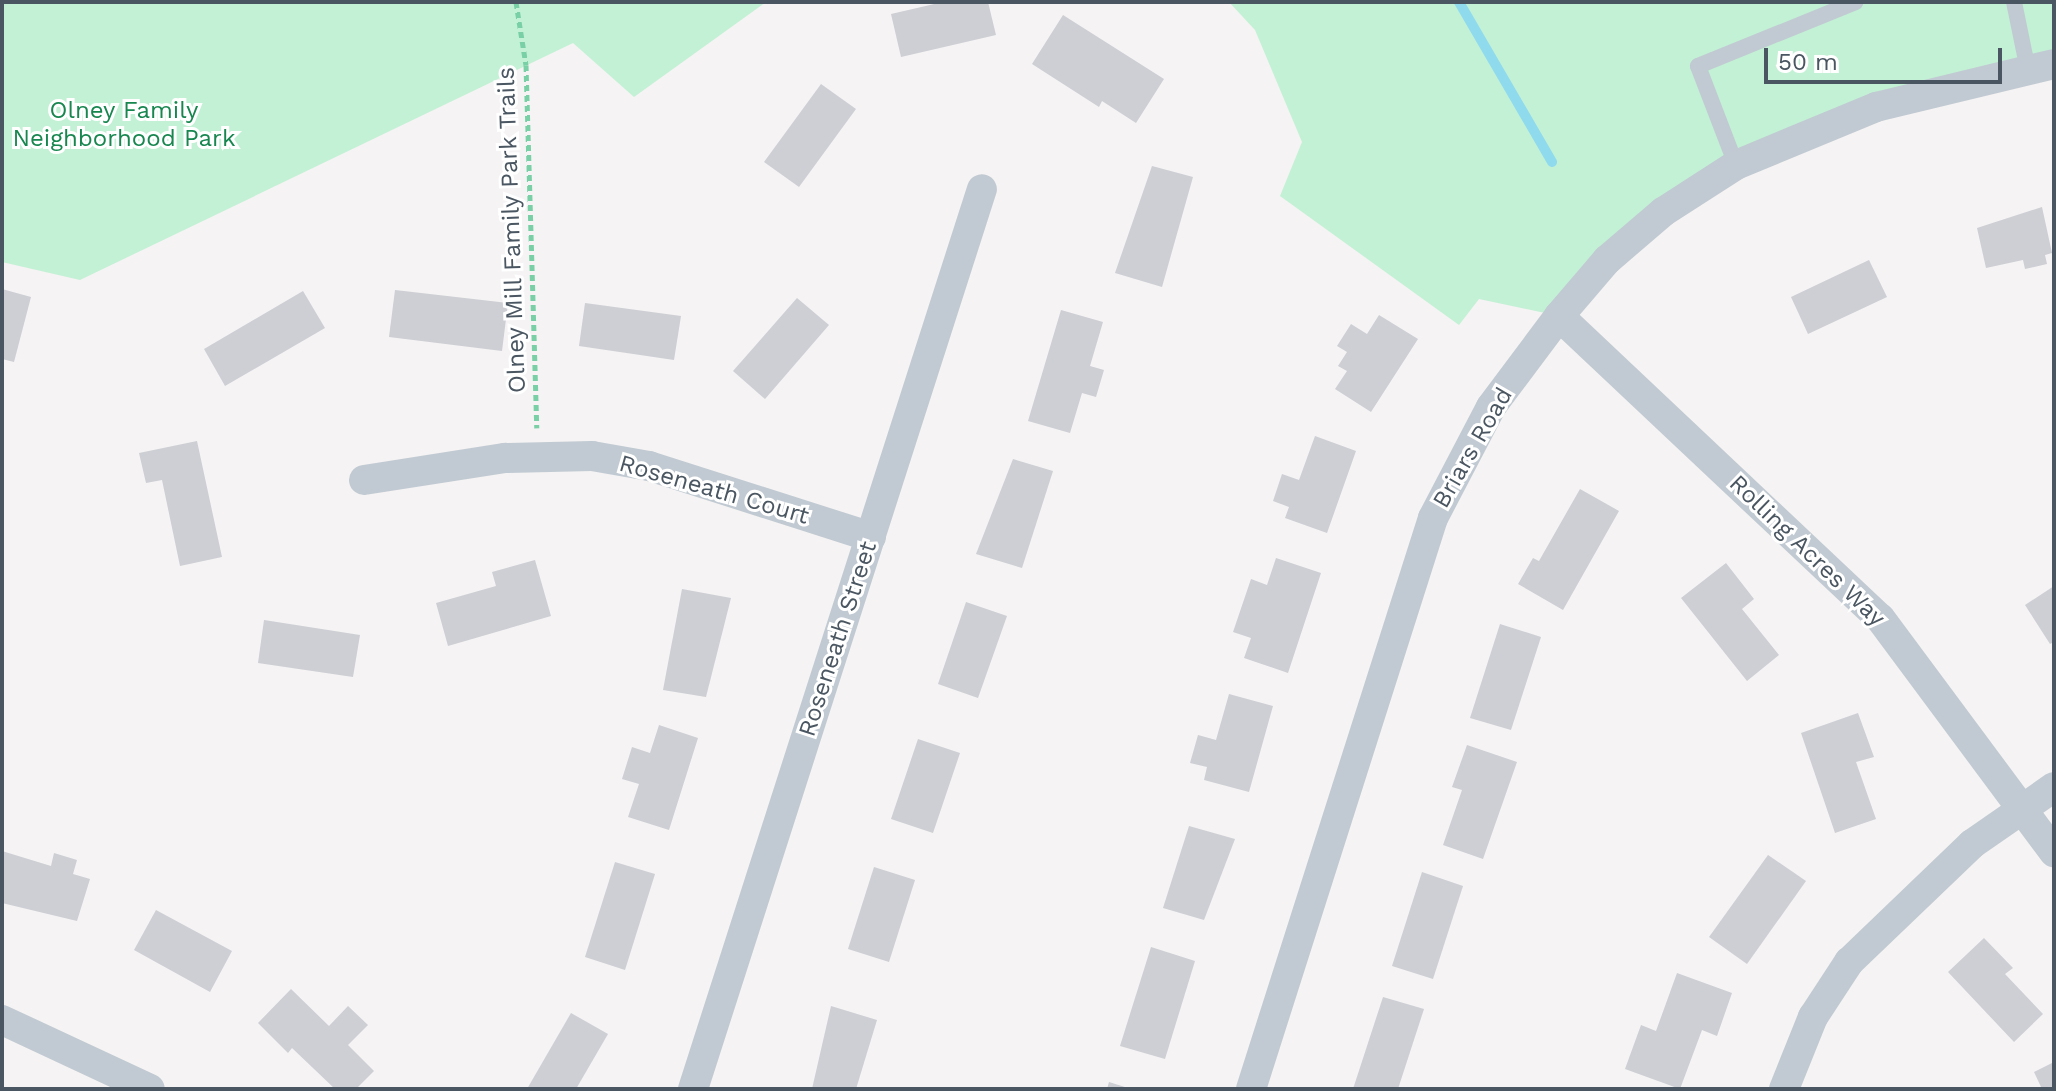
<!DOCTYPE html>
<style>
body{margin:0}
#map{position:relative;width:2056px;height:1091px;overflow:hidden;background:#f5f3f3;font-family:"Work Sans",sans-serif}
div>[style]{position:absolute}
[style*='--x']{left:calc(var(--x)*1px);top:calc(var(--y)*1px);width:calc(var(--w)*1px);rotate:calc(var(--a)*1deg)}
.green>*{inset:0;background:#c3f1d5}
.stream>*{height:10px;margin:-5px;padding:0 5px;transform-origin:5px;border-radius:5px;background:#90daee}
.building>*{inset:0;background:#cdcfd5}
.path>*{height:5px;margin-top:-2.5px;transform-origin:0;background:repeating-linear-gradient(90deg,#7ad0a6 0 6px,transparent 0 10px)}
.service>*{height:16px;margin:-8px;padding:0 8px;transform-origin:8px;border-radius:8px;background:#c1cad2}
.minor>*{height:30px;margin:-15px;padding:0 15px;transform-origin:15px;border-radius:15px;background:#c1cad2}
span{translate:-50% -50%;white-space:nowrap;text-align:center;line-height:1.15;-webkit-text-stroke:6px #fff;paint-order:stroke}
.park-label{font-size:24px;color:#17864f}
.street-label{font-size:24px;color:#4a5661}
.frame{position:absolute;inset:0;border:4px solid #4a5661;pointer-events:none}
.scale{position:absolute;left:1764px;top:48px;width:238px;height:36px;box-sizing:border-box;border:4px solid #4a5661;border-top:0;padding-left:10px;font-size:24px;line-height:28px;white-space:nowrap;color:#4a5661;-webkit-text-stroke:6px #fff;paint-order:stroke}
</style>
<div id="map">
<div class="green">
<div style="clip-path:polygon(2px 2px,766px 2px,634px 97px,573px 43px,80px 280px,2px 262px)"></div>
<div style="clip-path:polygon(1229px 2px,2054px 2px,2054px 64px,1736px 165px,1559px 316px,1479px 299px,1459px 325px,1280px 196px,1302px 142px,1255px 30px)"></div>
</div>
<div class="stream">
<div style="--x:1459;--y:2;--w:185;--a:59.8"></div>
</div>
<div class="building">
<div style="clip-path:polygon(943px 2px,988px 2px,996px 35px,901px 57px,891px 14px)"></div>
<div style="clip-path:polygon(1063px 15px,1164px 79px,1136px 123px,1102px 101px,1099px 107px,1032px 64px)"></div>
<div style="clip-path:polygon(821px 84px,856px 109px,799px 187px,764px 162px)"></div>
<div style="clip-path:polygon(1152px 166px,1193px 177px,1162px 287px,1115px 273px)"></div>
<div style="clip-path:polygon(2042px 207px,2052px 253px,2045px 255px,2047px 264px,2025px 269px,2023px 260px,1986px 268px,1977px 228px)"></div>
<div style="clip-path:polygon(1869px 260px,1887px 297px,1808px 334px,1791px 297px)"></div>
<div style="clip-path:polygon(2px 289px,31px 297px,14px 362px,2px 359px)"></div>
<div style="clip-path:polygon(395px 290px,508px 303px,502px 351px,389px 337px)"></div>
<div style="clip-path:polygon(303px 291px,325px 328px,225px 386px,204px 349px)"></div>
<div style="clip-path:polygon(797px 298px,829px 325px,765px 399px,733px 371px)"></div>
<div style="clip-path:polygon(585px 303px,681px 316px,674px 360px,579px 346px)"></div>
<div style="clip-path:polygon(1061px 310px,1103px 322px,1090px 366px,1104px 370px,1096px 397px,1082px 393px,1070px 433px,1028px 421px)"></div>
<div style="clip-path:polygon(1379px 315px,1418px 339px,1371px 412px,1335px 389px,1347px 371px,1338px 366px,1347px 352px,1337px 346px,1351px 324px,1367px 334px)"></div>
<div style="clip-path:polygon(1315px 436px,1356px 451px,1327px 533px,1285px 518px,1289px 507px,1273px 501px,1282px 474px,1299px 480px)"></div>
<div style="clip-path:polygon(197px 441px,222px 557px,180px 566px,162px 480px,146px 483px,139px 453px)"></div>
<div style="clip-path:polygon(1013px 459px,1053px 471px,1022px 568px,976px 554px)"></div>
<div style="clip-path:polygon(1580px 489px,1619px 511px,1563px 610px,1518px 584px,1533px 558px,1539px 561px)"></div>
<div style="clip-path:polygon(1276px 558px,1321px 573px,1288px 673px,1244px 658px,1251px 638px,1233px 632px,1251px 579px,1267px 585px)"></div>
<div style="clip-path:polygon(535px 560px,551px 616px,448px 646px,436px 603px,496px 586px,492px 572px)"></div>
<div style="clip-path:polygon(1726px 563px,1754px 599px,1742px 609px,1779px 655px,1747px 681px,1681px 598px)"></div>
<div style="clip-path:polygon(2054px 586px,2054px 642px,2050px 644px,2025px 605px)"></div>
<div style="clip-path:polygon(682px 589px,731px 598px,706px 697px,663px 690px)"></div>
<div style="clip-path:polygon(966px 602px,1007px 616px,978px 698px,938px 684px)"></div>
<div style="clip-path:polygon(264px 620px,360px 635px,353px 677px,258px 663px)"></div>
<div style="clip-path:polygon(1500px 624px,1541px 637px,1511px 730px,1470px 718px)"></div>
<div style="clip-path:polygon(1229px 694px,1273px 706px,1249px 792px,1204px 780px,1207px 767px,1190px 763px,1198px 735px,1216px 740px)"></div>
<div style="clip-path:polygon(1858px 713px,1874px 757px,1856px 762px,1876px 819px,1835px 833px,1801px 733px)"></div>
<div style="clip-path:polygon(659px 725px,698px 738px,669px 830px,628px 817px,639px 784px,622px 779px,632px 747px,650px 753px)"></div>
<div style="clip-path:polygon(918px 739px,960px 753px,933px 833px,891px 819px)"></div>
<div style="clip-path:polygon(1467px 745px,1517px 762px,1483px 859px,1443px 845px,1462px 790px,1452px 787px)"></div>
<div style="clip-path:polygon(1189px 826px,1235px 839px,1204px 920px,1163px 908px)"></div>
<div style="clip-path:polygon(2px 851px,51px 866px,54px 853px,77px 860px,73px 874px,90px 879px,77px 921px,2px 903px)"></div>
<div style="clip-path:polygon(1768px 855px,1806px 881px,1747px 964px,1709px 937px)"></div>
<div style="clip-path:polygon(615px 862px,655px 874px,625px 970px,585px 957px)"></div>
<div style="clip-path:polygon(874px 867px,915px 880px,889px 962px,848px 949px)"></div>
<div style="clip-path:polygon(1422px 872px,1463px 886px,1433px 979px,1392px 966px)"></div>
<div style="clip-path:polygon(156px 910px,232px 951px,210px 992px,134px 950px)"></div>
<div style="clip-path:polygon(1984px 938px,2013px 968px,2005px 974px,2043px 1014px,2014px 1042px,1948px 972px)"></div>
<div style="clip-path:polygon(1151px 947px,1195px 961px,1165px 1059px,1120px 1046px)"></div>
<div style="clip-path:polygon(1677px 973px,1732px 993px,1717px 1036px,1702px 1030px,1680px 1089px,1625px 1069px,1641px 1025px,1656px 1031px)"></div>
<div style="clip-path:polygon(291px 989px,329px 1026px,348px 1006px,368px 1025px,348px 1045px,374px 1071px,356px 1089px,335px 1089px,292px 1048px,288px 1053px,258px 1023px)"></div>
<div style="clip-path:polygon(1383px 997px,1424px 1009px,1398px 1089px,1353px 1089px)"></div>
<div style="clip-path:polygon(831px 1006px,877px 1020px,856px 1089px,812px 1089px)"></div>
<div style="clip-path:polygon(571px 1013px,608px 1034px,576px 1089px,527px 1089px)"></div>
<div style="clip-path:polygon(2054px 1062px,2054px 1089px,2042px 1089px,2034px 1072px)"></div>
<div style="clip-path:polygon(1109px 1082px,1128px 1088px,1128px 1089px,1107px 1089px)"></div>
</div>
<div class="path">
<div style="--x:516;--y:2;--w:64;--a:81"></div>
<div style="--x:526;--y:65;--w:363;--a:88.3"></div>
</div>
<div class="service">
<div style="--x:2014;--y:2;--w:69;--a:78.4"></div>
<div style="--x:1736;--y:165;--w:106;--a:-111"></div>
<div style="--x:1698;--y:66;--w:170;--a:-22.1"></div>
</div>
<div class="minor">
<div style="--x:1559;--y:316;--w:441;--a:43.3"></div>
<div style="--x:1880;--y:618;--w:292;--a:53.4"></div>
<div style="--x:364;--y:480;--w:143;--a:-8.9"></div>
<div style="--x:505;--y:458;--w:87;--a:-1.3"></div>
<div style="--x:592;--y:456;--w:58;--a:10"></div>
<div style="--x:649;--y:466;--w:233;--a:17.7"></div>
<div style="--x:2;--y:1020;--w:163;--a:25"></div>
<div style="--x:693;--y:1089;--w:945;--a:-72.2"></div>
<div style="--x:1251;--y:1089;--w:599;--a:-72.32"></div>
<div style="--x:1433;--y:518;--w:125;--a:-62.4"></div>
<div style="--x:1491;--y:407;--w:114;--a:-53.2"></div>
<div style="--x:1559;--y:316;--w:74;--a:-49.4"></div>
<div style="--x:1607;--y:260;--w:74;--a:-40.6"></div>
<div style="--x:1663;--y:212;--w:87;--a:-32.8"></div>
<div style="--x:1736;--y:165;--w:152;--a:-22.5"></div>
<div style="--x:1876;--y:107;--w:183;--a:-13.6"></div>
<div style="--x:1784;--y:1089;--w:78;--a:-68.1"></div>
<div style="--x:1813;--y:1017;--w:66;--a:-56.8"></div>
<div style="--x:1849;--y:962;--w:170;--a:-43.8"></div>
<div style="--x:1972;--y:844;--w:100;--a:-34.8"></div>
</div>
<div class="park-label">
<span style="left:124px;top:125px">Olney Family<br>Neighborhood Park</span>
</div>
<div class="street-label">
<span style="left:512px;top:230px;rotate:-92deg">Olney Mill Family Park Trails</span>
<span style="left:1473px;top:448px;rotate:-60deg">Briars Road</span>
<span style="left:714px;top:490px;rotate:16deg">Roseneath Court</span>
<span style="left:1807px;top:551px;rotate:44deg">Rolling Acres Way</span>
<span style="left:838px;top:639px;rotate:-72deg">Roseneath Street</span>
</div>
<div class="frame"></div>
<div class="scale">50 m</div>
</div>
